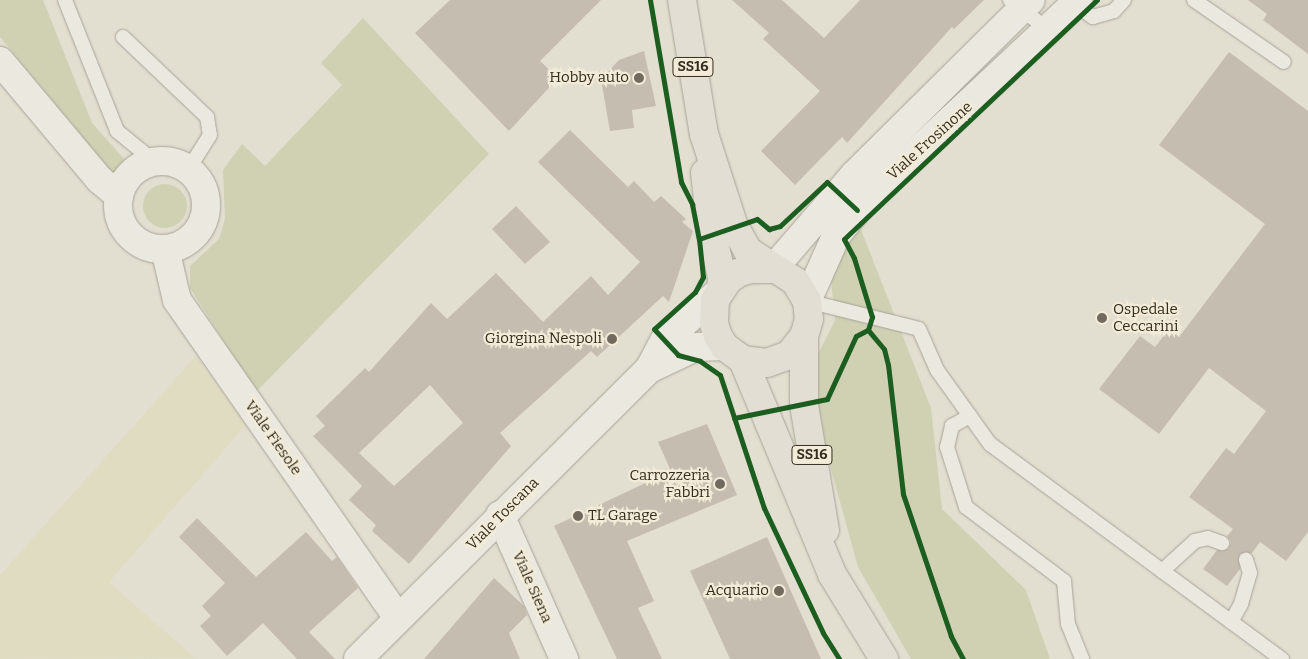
<!DOCTYPE html>
<style>
body{margin:0}
#map{position:relative;width:1308px;height:659px;overflow:hidden;background:#e2ded0;font-family:Bitter,serif}
div>[style]{position:absolute}
[style*='--x']{left:calc(var(--x)*1px);top:calc(var(--y)*1px);width:calc(var(--w)*1px);rotate:calc(var(--a)*1deg)}
.farmland>*{inset:0;background:#e0dcc2}
.green>*{inset:0;background:#d0d1b3}
.round{border-radius:50%}
.building>*{inset:0;background:#c6bdb1}
.roads{filter:drop-shadow(0 0 1px #a8a398) drop-shadow(0 0 1px #a8a398)}
.lane>*{height:14px;margin:-7px;padding:0 7px;transform-origin:7px;border-radius:7px;background:#ebe8e0}
.street>*{height:28px;margin:-14px;padding:0 14px;transform-origin:14px;border-radius:14px;background:#ebe8e0}
.street>.ring{margin:-14px;padding:0;box-sizing:content-box;background:none;border:28px solid #ebe8e0;border-radius:50%}
.secondary>*{height:28px;margin:-14px;padding:0 14px;transform-origin:14px;border-radius:14px;background:#ebe8e0}
.primary>*{height:28px;margin:-14px;padding:0 14px;transform-origin:14px;border-radius:14px;background:#e2ded3}
.cycleway>*{height:5px;margin:-2.5px;padding:0 2.5px;transform-origin:2.5px;border-radius:2.5px;background:#1b5e20}
.dots>*{width:14px;height:14px;translate:-50% -50%;box-sizing:border-box;border:2px solid #f2ebd7;border-radius:50%}
span{translate:-50% -50%;white-space:nowrap;text-align:center;line-height:1.15;-webkit-text-stroke:4.5px #f2ebd7;paint-order:stroke}
.shield-label span{padding:1px 4px;background:#f2ebd7;border:1px solid;border-radius:4px;-webkit-text-stroke-width:0}
.shield-label{font-size:14px;color:#362c21;font-weight:700}
.poi-label{font-size:15px;color:#362c21}
.right{translate:-100% -50%;text-align:right}
.left{translate:0 -50%;text-align:left}
.street-label{font-size:15px;color:#362c21}
</style>
<div id="map">
<div class="farmland">
<div style="clip-path:polygon(196px 356px,246px 425px,109px 582px,195px 658px,0 659px,0 575px)"></div>
</div>
<div class="green">
<div style="clip-path:polygon(0 0,43px 0,92px 123px,125px 160px,122px 171px,112px 173px,0 37px)"></div>
<div style="clip-path:polygon(363px 18px,489px 154px,256px 392px,190px 288px,190px 266px,219px 239px,225px 219px,223px 170px,242px 144px,265px 166px,342px 85px,321px 63px)"></div>
<div class="round" style="left:143px;top:184px;width:44px;height:44px"></div>
<div style="clip-path:polygon(860px 227px,931px 408px,942px 509px,1026px 590px,1050px 659px,911px 659px,858px 567px,810px 393px,814px 362px,835px 320px,831px 281px,845px 242px)"></div>
</div>
<div class="building">
<div style="clip-path:polygon(450px 0,601px 0,540px 61px,558px 78px,509px 131px,415px 33px)"></div>
<div style="clip-path:polygon(732px 0,782px 0,824px 38px,860px 0,984px 0,954px 29px,952px 27px,847px 143px,842px 137px,795px 185px,761px 151px,820px 91px,763px 39px,769px 33px)"></div>
<div style="clip-path:polygon(1248px 0,1308px 0,1308px 54px,1263px 20px,1267px 14px)"></div>
<div style="clip-path:polygon(644px 51px,656px 106px,632px 110px,634px 128px,610px 131px,601px 79px,619px 60px)"></div>
<div style="clip-path:polygon(1229px 52px,1308px 111px,1308px 532px,1286px 561px,1260px 542px,1252px 553px,1240px 554px,1240px 569px,1227px 586px,1203px 569px,1217px 550px,1228px 549px,1231px 542px,1227px 536px,1233px 529px,1189px 497px,1226px 448px,1234px 454px,1266px 411px,1209px 368px,1159px 434px,1099px 389px,1140px 336px,1155px 347px,1169px 329px,1179px 337px,1265px 224px,1159px 145px)"></div>
<div style="clip-path:polygon(evenodd,570px 130px,628px 187px,634px 181px,654px 202px,661px 196px,686px 219px,682px 222px,693px 231px,669px 302px,663px 296px,597px 357px,591px 351px,500px 433px,511px 446px,409px 564px,372px 531px,376px 525px,349px 500px,362px 486px,313px 436px,325px 426px,316px 416px,365px 368px,369px 372px,431px 303px,447px 319px,496px 273px,543px 322px,591px 276px,608px 295px,640px 262px,538px 162px,570px 130px,430px 385px,463px 423px,394px 486px,359px 453px,430px 385px)"></div>
<div style="clip-path:polygon(516px 206px,550px 242px,525px 264px,492px 229px)"></div>
<div style="clip-path:polygon(707px 424px,737px 495px,627px 541px,654px 601px,638px 608px,662px 659px,617px 659px,554px 526px,671px 471px,658px 442px)"></div>
<div style="clip-path:polygon(197px 518px,256px 577px,306px 532px,332px 561px,337px 557px,358px 588px,309px 632px,335px 659px,297px 659px,263px 623px,227px 656px,200px 626px,211px 616px,202px 606px,225px 583px,179px 537px)"></div>
<div style="clip-path:polygon(767px 537px,821px 659px,730px 659px,690px 571px)"></div>
<div style="clip-path:polygon(494px 578px,524px 606px,527px 615px,509px 633px,520px 659px,424px 659px)"></div>
</div>
<div class="roads">
<div class="lane">
<div style="--x:65;--y:0;--w:141;--a:68.3"></div>
<div style="--x:117;--y:131;--w:49;--a:39.2"></div>
<div style="--x:1010;--y:0;--w:48;--a:38.3"></div>
<div style="--x:1194;--y:0;--w:109;--a:34.6"></div>
<div style="--x:1072;--y:2;--w:26;--a:36"></div>
<div style="--x:1093;--y:17;--w:22;--a:-16"></div>
<div style="--x:1114;--y:11;--w:15;--a:-48"></div>
<div style="--x:123;--y:37;--w:116;--a:43.6"></div>
<div style="--x:207;--y:117;--w:18;--a:81"></div>
<div style="--x:210;--y:135;--w:41;--a:122.2"></div>
<div style="--x:807;--y:301;--w:115;--a:14"></div>
<div style="--x:919;--y:329;--w:45;--a:66.3"></div>
<div style="--x:937;--y:370;--w:91;--a:54.4"></div>
<div style="--x:990;--y:444;--w:363;--a:36.4"></div>
<div style="--x:970;--y:416;--w:21;--a:151"></div>
<div style="--x:952;--y:426;--w:22;--a:103"></div>
<div style="--x:947;--y:447;--w:63;--a:72.4"></div>
<div style="--x:966;--y:507;--w:123;--a:37.1"></div>
<div style="--x:1064;--y:581;--w:43;--a:84.7"></div>
<div style="--x:1068;--y:624;--w:38;--a:68"></div>
<div style="--x:1162;--y:571;--w:45;--a:-42.3"></div>
<div style="--x:1195;--y:541;--w:13;--a:-13"></div>
<div style="--x:1208;--y:538;--w:15;--a:20"></div>
<div style="--x:1231;--y:622;--w:21;--a:-61"></div>
<div style="--x:1241;--y:604;--w:32;--a:-74"></div>
<div style="--x:1250;--y:573;--w:14;--a:-107"></div>
</div>
<div class="street">
<div style="--x:0;--y:61;--w:155;--a:50"></div>
<div style="--x:100;--y:180;--w:25;--a:40"></div>
<div class="ring" style="left:118px;top:161px;width:60px;height:60px"></div>
<div style="--x:165;--y:249;--w:52;--a:76.8"></div>
<div style="--x:177;--y:300;--w:387;--a:55.2"></div>
<div style="--x:721;--y:290;--w:76;--a:138.2"></div>
<div style="--x:664;--y:341;--w:32;--a:118"></div>
<div style="--x:649;--y:369;--w:52;--a:-25.1"></div>
<div style="--x:696;--y:347;--w:28;--a:-2"></div>
<div style="--x:500;--y:515;--w:158;--a:66"></div>
<div style="--x:358;--y:659;--w:411;--a:-44.9"></div>
</div>
<div class="secondary">
<div style="--x:773;--y:269;--w:125;--a:-49.2"></div>
<div style="--x:855;--y:174;--w:247;--a:-44.7"></div>
<div style="--x:807;--y:301;--w:71;--a:-66"></div>
<div style="--x:836;--y:236;--w:45;--a:-51.3"></div>
<div style="--x:864;--y:201;--w:294;--a:-43.1"></div>
</div>
<div class="primary">
<div style="--x:682;--y:0;--w:136;--a:80.7"></div>
<div style="--x:704;--y:134;--w:95;--a:72.1"></div>
<div style="--x:733;--y:224;--w:31;--a:61"></div>
<div style="--x:748;--y:251;--w:56;--a:32.6"></div>
<div style="--x:795;--y:281;--w:23;--a:59"></div>
<div style="--x:807;--y:301;--w:18;--a:84"></div>
<div style="--x:809;--y:319;--w:18;--a:106"></div>
<div style="--x:804;--y:336;--w:24;--a:128"></div>
<div style="--x:789;--y:355;--w:23;--a:160"></div>
<div style="--x:767;--y:363;--w:24;--a:-173"></div>
<div style="--x:743;--y:360;--w:24;--a:-144"></div>
<div style="--x:724;--y:346;--w:12;--a:-121"></div>
<div style="--x:718;--y:336;--w:13;--a:-108"></div>
<div style="--x:714;--y:324;--w:24;--a:-88"></div>
<div style="--x:715;--y:300;--w:24;--a:-57"></div>
<div style="--x:728;--y:280;--w:12;--a:-35"></div>
<div style="--x:738;--y:273;--w:13;--a:-18"></div>
<div style="--x:750;--y:269;--w:23;--a:0"></div>
<div style="--x:705;--y:173;--w:61;--a:83.5"></div>
<div style="--x:712;--y:234;--w:44;--a:76.9"></div>
<div style="--x:722;--y:277;--w:13;--a:94"></div>
<div style="--x:804;--y:336;--w:69;--a:90"></div>
<div style="--x:804;--y:405;--w:127;--a:80.5"></div>
<div style="--x:743;--y:360;--w:232;--a:67.4"></div>
<div style="--x:832;--y:574;--w:100;--a:58.5"></div>
</div>
</div>
<div class="cycleway">
<div style="--x:650;--y:0;--w:185;--a:80.3"></div>
<div style="--x:681;--y:182;--w:25;--a:63"></div>
<div style="--x:692;--y:204;--w:36;--a:79"></div>
<div style="--x:699;--y:239;--w:38;--a:84"></div>
<div style="--x:703;--y:277;--w:17;--a:118"></div>
<div style="--x:695;--y:292;--w:55;--a:137.9"></div>
<div style="--x:654;--y:329;--w:35;--a:47"></div>
<div style="--x:678;--y:355;--w:23;--a:15"></div>
<div style="--x:700;--y:361;--w:24;--a:35"></div>
<div style="--x:720;--y:375;--w:140;--a:71.7"></div>
<div style="--x:764;--y:508;--w:138;--a:64.7"></div>
<div style="--x:823;--y:633;--w:31;--a:58"></div>
<div style="--x:699;--y:239;--w:61;--a:-19"></div>
<div style="--x:757;--y:219;--w:16;--a:40"></div>
<div style="--x:769;--y:229;--w:11;--a:-15"></div>
<div style="--x:780;--y:226;--w:64;--a:-43.1"></div>
<div style="--x:827;--y:182;--w:41;--a:43"></div>
<div style="--x:734;--y:418;--w:95;--a:-11.5"></div>
<div style="--x:827;--y:399;--w:69;--a:-65.3"></div>
<div style="--x:856;--y:336;--w:13;--a:-27"></div>
<div style="--x:963;--y:659;--w:26;--a:-118"></div>
<div style="--x:951;--y:636;--w:150;--a:-108.7"></div>
<div style="--x:903;--y:494;--w:130;--a:-96.6"></div>
<div style="--x:888;--y:365;--w:16;--a:-104"></div>
<div style="--x:884;--y:349;--w:25;--a:-130"></div>
<div style="--x:868;--y:330;--w:14;--a:-73"></div>
<div style="--x:872;--y:317;--w:62;--a:-107"></div>
<div style="--x:854;--y:258;--w:21;--a:-118"></div>
<div style="--x:844;--y:239;--w:348;--a:-43.4"></div>
</div>
<div class="dots">
<div style="left:639px;top:78px;background:#726a5e"></div>
<div style="left:1102px;top:318px;background:#726a5e"></div>
<div style="left:612px;top:339px;background:#726a5e"></div>
<div style="left:720px;top:484px;background:#726a5e"></div>
<div style="left:578px;top:516px;background:#726a5e"></div>
<div style="left:779px;top:591px;background:#726a5e"></div>
</div>
<div class="shield-label">
<span style="left:693px;top:67px">SS16</span>
<span style="left:812px;top:455px">SS16</span>
</div>
<div class="poi-label">
<span class="right" style="left:629px;top:78px">Hobby auto</span>
<span class="left" style="left:1113px;top:318px">Ospedale<br>Ceccarini</span>
<span class="right" style="left:602px;top:339px">Giorgina Nespoli</span>
<span class="right" style="left:710px;top:484px">Carrozzeria<br>Fabbri</span>
<span class="left" style="left:588px;top:516px">TL Garage</span>
<span class="right" style="left:769px;top:591px">Acquario</span>
</div>
<div class="street-label">
<span style="left:930px;top:141px;rotate:-42deg">Viale Frosinone</span>
<span style="left:273px;top:438px;rotate:55deg">Viale Fiesole</span>
<span style="left:503px;top:514px;rotate:-45deg">Viale Toscana</span>
<span style="left:532px;top:587px;rotate:66deg">Viale Siena</span>
</div>
</div>
